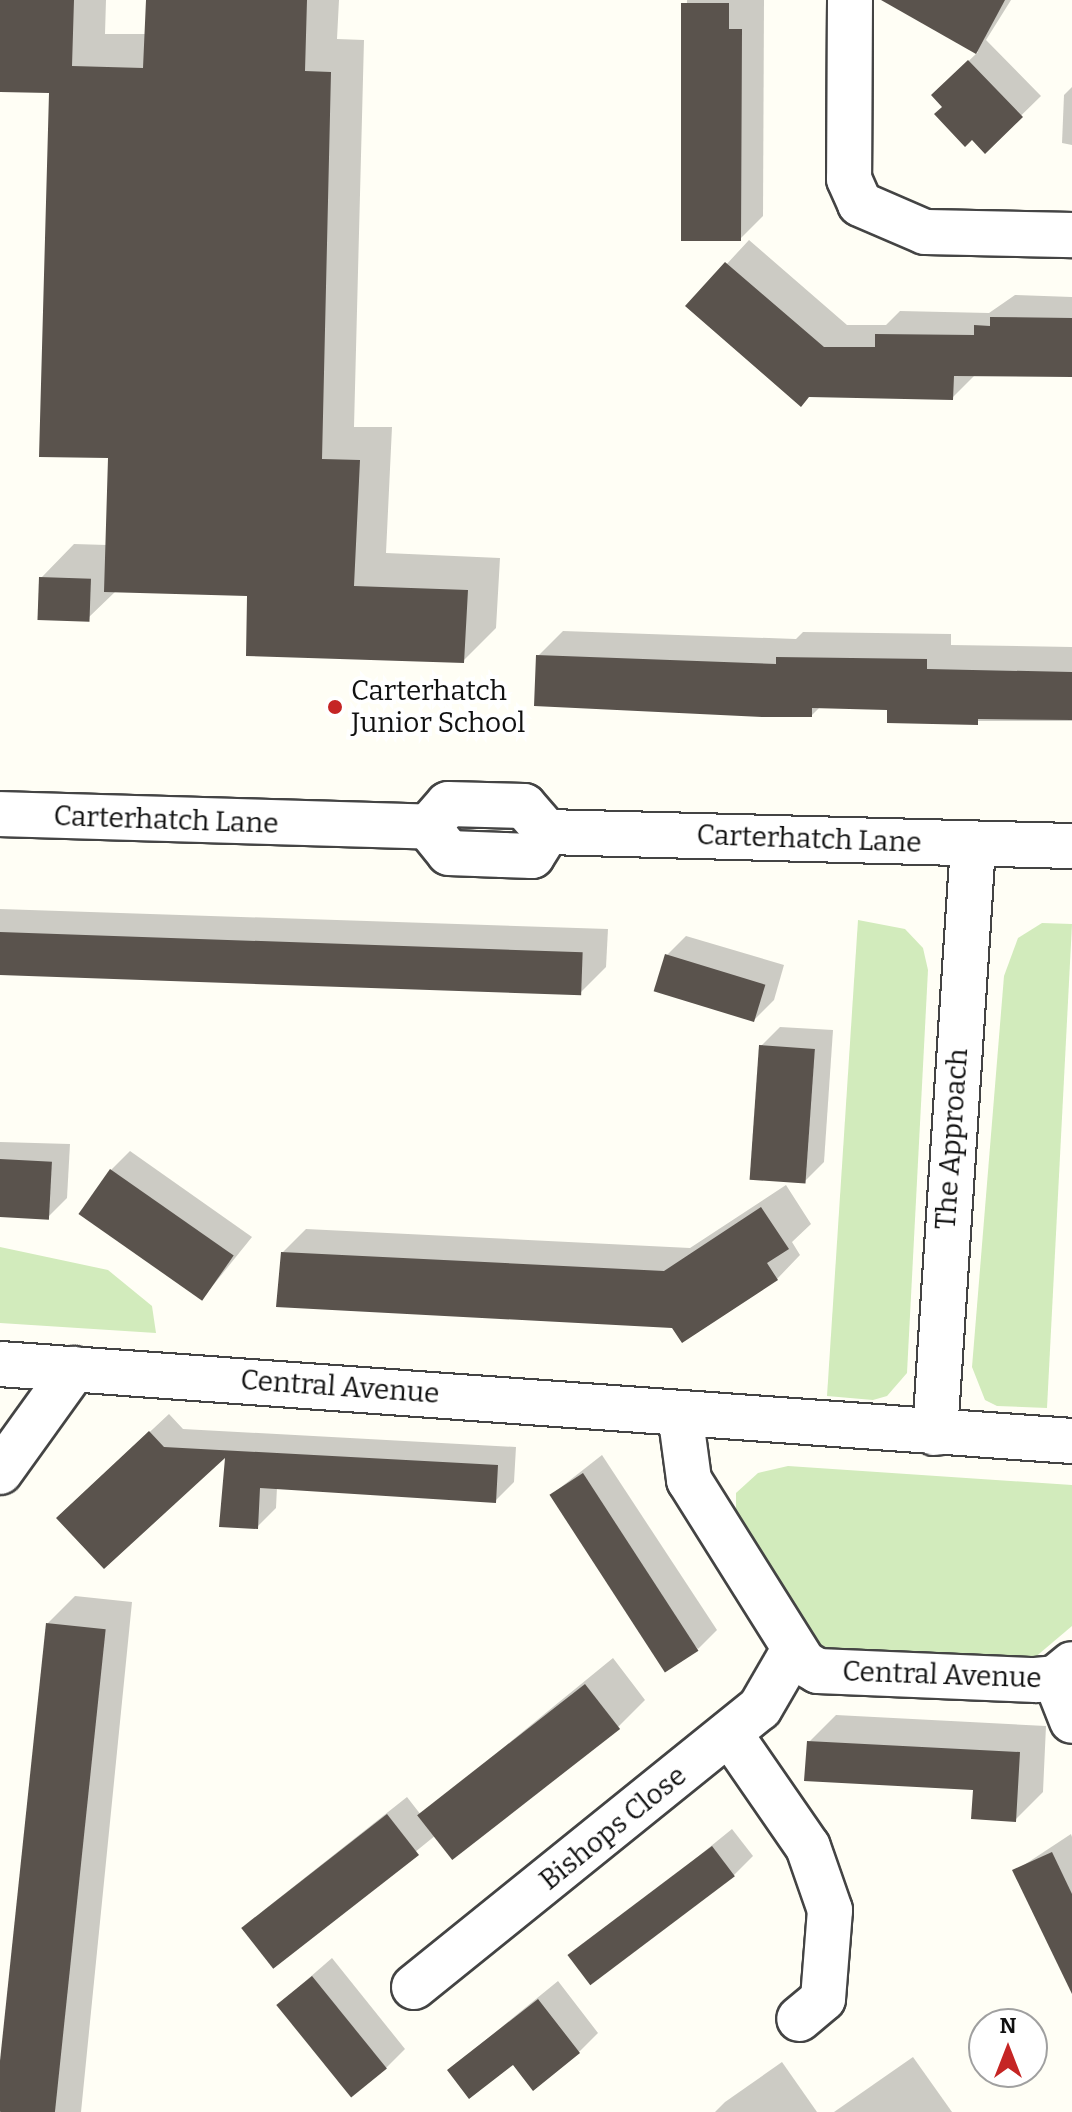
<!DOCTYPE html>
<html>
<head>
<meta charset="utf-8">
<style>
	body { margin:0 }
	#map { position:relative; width:1072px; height:2112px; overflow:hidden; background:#fffef5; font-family:Bitter,serif }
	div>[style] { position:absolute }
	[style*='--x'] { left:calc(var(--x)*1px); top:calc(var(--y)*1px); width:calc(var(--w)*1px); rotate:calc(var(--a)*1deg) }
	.green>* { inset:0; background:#d2ebbc }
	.shadow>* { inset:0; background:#0003 }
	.building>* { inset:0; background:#5a534d; transform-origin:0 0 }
	.roads { filter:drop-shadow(2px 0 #444) drop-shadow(-2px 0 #444) drop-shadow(0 2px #444) drop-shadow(0 -2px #444) }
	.minor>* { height:44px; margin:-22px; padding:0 22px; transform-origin:22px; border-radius:22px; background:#fff }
	.tertiary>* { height:44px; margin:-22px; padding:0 22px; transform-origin:22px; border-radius:22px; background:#fff }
	.dots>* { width:22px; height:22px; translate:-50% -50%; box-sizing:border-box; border:4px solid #fff; border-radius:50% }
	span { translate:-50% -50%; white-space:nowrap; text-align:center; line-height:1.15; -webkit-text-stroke:8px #fff; paint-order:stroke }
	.poi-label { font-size:28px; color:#111 }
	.left { translate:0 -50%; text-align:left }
	.street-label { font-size:28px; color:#111 }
	.north { position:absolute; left:968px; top:2008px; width:80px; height:80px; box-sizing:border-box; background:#fff; border:2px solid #a0a0a0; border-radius:50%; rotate:0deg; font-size:22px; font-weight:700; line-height:32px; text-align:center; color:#111 }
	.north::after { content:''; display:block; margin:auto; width:28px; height:36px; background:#c52524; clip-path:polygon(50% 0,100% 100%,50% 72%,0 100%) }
</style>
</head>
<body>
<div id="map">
	<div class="green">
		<i style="clip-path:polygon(858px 920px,905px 929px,923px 948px,928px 970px,907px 1373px,887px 1396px,873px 1400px,827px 1396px)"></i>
		<i style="clip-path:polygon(1042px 923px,1072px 924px,1047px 1408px,997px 1406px,985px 1400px,972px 1367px,1004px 976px,1018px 938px)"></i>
		<i style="clip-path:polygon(0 1247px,108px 1270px,152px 1306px,156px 1333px,0 1323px)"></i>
		<i style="clip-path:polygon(788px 1466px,1072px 1485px,1072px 1626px,1033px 1659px,819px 1649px,736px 1530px,736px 1493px,758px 1473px)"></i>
	</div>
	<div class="shadow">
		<i style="clip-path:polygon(0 0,106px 0,105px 34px,146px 34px,148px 0,339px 0,337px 39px,364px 40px,354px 427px,392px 427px,386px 553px,500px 558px,496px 628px,463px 661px,249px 594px,116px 591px,88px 618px,41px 578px,74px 544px,107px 545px,110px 456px,51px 91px,0 90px)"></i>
		<i style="clip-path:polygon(687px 0,764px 0,763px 216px,740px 239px,683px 239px)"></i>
		<i style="clip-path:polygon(932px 0,1011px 0,986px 40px,1041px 96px,985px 151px,945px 106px,953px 76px,978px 52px,921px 20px)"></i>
		<i style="clip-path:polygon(1072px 87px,1072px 145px,1062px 143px,1064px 95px)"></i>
		<i style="clip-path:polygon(749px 240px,847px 325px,886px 325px,900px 311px,989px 313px,1015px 295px,1072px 297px,1072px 375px,976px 374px,952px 398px,688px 306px)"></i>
		<i style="clip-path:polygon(563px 631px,796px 639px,803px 632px,951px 634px,951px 645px,1072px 647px,1072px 721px,889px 721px,889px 708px,821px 706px,812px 715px,538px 656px)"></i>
		<i style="clip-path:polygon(0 909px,608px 929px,606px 967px,581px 992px,0 973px)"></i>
		<i style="clip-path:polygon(686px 936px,784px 965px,774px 1000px,755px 1019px,667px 955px)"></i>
		<i style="clip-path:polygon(780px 1027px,833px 1030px,824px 1162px,805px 1181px,761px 1046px)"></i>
		<i style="clip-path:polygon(0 1142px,70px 1144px,67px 1198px,48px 1217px,0 1215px)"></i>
		<i style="clip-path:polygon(130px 1151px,252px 1237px,202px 1299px,111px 1170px)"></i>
		<i style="clip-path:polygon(786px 1185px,811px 1224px,792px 1242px,800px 1255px,777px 1279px,673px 1326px,282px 1253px,306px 1229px,690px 1248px)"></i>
		<i style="clip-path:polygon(169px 1414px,183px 1429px,516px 1447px,514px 1482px,495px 1501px,277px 1487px,276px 1508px,257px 1527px,227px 1454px,78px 1499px)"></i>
		<i style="clip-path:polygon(602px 1455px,717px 1630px,698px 1649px,551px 1495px)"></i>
		<i style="clip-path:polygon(75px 1596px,132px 1602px,81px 2112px,2px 2112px,48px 1623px)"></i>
		<i style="clip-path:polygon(613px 1658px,645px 1700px,618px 1727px,436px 1835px,275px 1966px,245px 1929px,264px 1910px,407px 1797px,421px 1815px)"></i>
		<i style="clip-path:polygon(836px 1715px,1046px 1726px,1043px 1792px,1015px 1820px,975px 1788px,809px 1742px)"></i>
		<i style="clip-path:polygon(732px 1829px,753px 1856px,734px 1875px,573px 1958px)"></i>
		<i style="clip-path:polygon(1071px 1834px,1072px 1837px,1072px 1989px,1015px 1871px)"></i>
		<i style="clip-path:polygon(332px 1958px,405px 2049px,386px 2068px,278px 2005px)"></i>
		<i style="clip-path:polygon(558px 1981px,598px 2033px,579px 2052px,533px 2088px,513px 2062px,449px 2070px)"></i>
		<i style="clip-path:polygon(913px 2057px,952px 2112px,834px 2112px)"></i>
		<i style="clip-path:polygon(782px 2062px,817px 2112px,715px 2112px,725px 2102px)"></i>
	</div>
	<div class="building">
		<i style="clip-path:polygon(0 0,74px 0,72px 66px,143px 68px,146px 0,307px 0,305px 71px,331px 72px,322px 459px,360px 460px,354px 586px,468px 590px,464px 663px,246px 656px,247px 596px,104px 592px,108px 458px,39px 457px,49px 93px,0 92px)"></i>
		<i style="clip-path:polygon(881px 0,1005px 0,976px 54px)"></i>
		<i style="clip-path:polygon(681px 3px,729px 3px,729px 29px,742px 29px,741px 241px,681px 241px)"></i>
		<i style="clip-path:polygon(968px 60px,1023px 117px,985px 154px,972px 140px,965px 147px,934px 114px,942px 107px,931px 95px)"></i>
		<i style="clip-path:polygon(725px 262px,824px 347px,875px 347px,875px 334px,974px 335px,974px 325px,990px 326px,990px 317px,1072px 318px,1072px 377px,954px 376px,953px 400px,809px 397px,801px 407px,685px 306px)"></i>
		<i style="left:39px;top:577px;width:52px;height:43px;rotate:2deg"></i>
		<i style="clip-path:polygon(536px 655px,776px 664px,776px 657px,927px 659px,927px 669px,1072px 672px,1072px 720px,978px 719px,978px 725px,887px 723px,887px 710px,812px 708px,812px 717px,762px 717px,534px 706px)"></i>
		<i style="left:0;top:932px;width:583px;height:43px;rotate:2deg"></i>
		<i style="left:665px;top:954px;width:105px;height:39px;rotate:17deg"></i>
		<i style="left:759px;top:1045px;width:56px;height:135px;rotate:4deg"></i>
		<i style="left:0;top:1159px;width:52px;height:58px;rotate:3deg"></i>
		<i style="left:110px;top:1169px;width:151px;height:55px;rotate:35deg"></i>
		<i style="clip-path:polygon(761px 1207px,789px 1249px,767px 1263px,778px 1280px,682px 1343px,672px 1328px,276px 1307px,281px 1252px,664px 1271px)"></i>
		<i style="clip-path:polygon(149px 1431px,164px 1447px,498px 1465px,496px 1503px,260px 1488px,258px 1529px,219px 1527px,225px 1458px,104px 1569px,56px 1518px)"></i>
		<i style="left:583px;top:1473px;width:212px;height:40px;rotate:57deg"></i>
		<i style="left:46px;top:1623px;width:60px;height:491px;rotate:6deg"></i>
		<i style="left:585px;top:1684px;width:57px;height:213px;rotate:52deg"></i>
		<i style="clip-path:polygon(807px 1741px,1020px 1752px,1016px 1822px,971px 1819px,973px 1790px,804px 1781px)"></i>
		<i style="left:387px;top:1814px;width:52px;height:185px;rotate:52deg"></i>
		<i style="left:712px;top:1846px;width:38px;height:181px;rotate:53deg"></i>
		<i style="clip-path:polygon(1052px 1852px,1072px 1894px,1072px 1994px,1012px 1870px)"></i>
		<i style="left:312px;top:1976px;width:119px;height:46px;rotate:51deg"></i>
		<i style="clip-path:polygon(538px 1999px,580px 2053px,533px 2091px,513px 2065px,469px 2099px,447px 2070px)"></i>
	</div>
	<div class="roads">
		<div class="minor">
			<i style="--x:850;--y:0;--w:179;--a:90.3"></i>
			<i style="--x:849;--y:179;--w:27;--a:66"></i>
			<i style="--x:860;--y:204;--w:71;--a:23.3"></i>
			<i style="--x:925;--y:232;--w:147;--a:1.2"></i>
			<i style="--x:0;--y:1364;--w:1075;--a:4.11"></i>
			<i style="--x:680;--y:1413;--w:68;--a:82.3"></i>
			<i style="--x:689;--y:1480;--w:216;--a:57.9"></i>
			<i style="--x:804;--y:1663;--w:16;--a:30"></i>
			<i style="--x:818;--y:1671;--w:218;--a:2.4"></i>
			<i style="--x:1036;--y:1680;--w:19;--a:-6"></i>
			<i style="--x:1055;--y:1678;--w:22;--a:-39"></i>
			<i style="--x:935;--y:1433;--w:589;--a:-86.3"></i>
			<i style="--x:0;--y:1472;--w:127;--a:-54.3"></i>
			<i style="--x:1055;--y:1678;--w:46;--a:68.4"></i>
			<i style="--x:730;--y:1734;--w:137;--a:55.4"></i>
			<i style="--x:808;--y:1847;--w:67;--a:70.8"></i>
			<i style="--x:830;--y:1910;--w:89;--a:94.5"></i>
			<i style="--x:823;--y:1999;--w:31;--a:140"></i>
			<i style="--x:414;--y:1987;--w:444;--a:-38.9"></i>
			<i style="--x:760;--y:1708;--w:66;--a:-59.9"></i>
		</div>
		<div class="tertiary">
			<i style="--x:0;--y:814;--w:428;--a:1.7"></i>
			<i style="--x:428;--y:827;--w:33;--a:51"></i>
			<i style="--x:449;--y:853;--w:54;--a:2.1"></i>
			<i style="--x:503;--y:855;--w:29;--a:2"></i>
			<i style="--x:532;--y:856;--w:28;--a:-58"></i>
			<i style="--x:428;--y:827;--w:30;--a:-49"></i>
			<i style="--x:448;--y:804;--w:76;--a:1.5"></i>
			<i style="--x:524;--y:806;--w:35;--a:49"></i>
			<i style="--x:547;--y:832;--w:525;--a:1.53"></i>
		</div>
	</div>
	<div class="dots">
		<i style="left:335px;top:707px;background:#c52524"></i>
	</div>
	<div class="poi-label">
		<span class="left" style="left:351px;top:707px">Carterhatch<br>Junior School</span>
	</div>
	<div class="street-label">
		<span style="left:166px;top:820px;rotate:2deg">Carterhatch Lane</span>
		<span style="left:809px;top:839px;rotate:2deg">Carterhatch Lane</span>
		<span style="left:952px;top:1139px;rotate:-86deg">The Approach</span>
		<span style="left:340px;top:1387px;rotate:4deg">Central Avenue</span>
		<span style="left:942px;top:1675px;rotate:2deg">Central Avenue</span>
		<span style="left:613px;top:1828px;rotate:-39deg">Bishops Close</span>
	</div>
	<div class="north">N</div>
</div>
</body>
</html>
